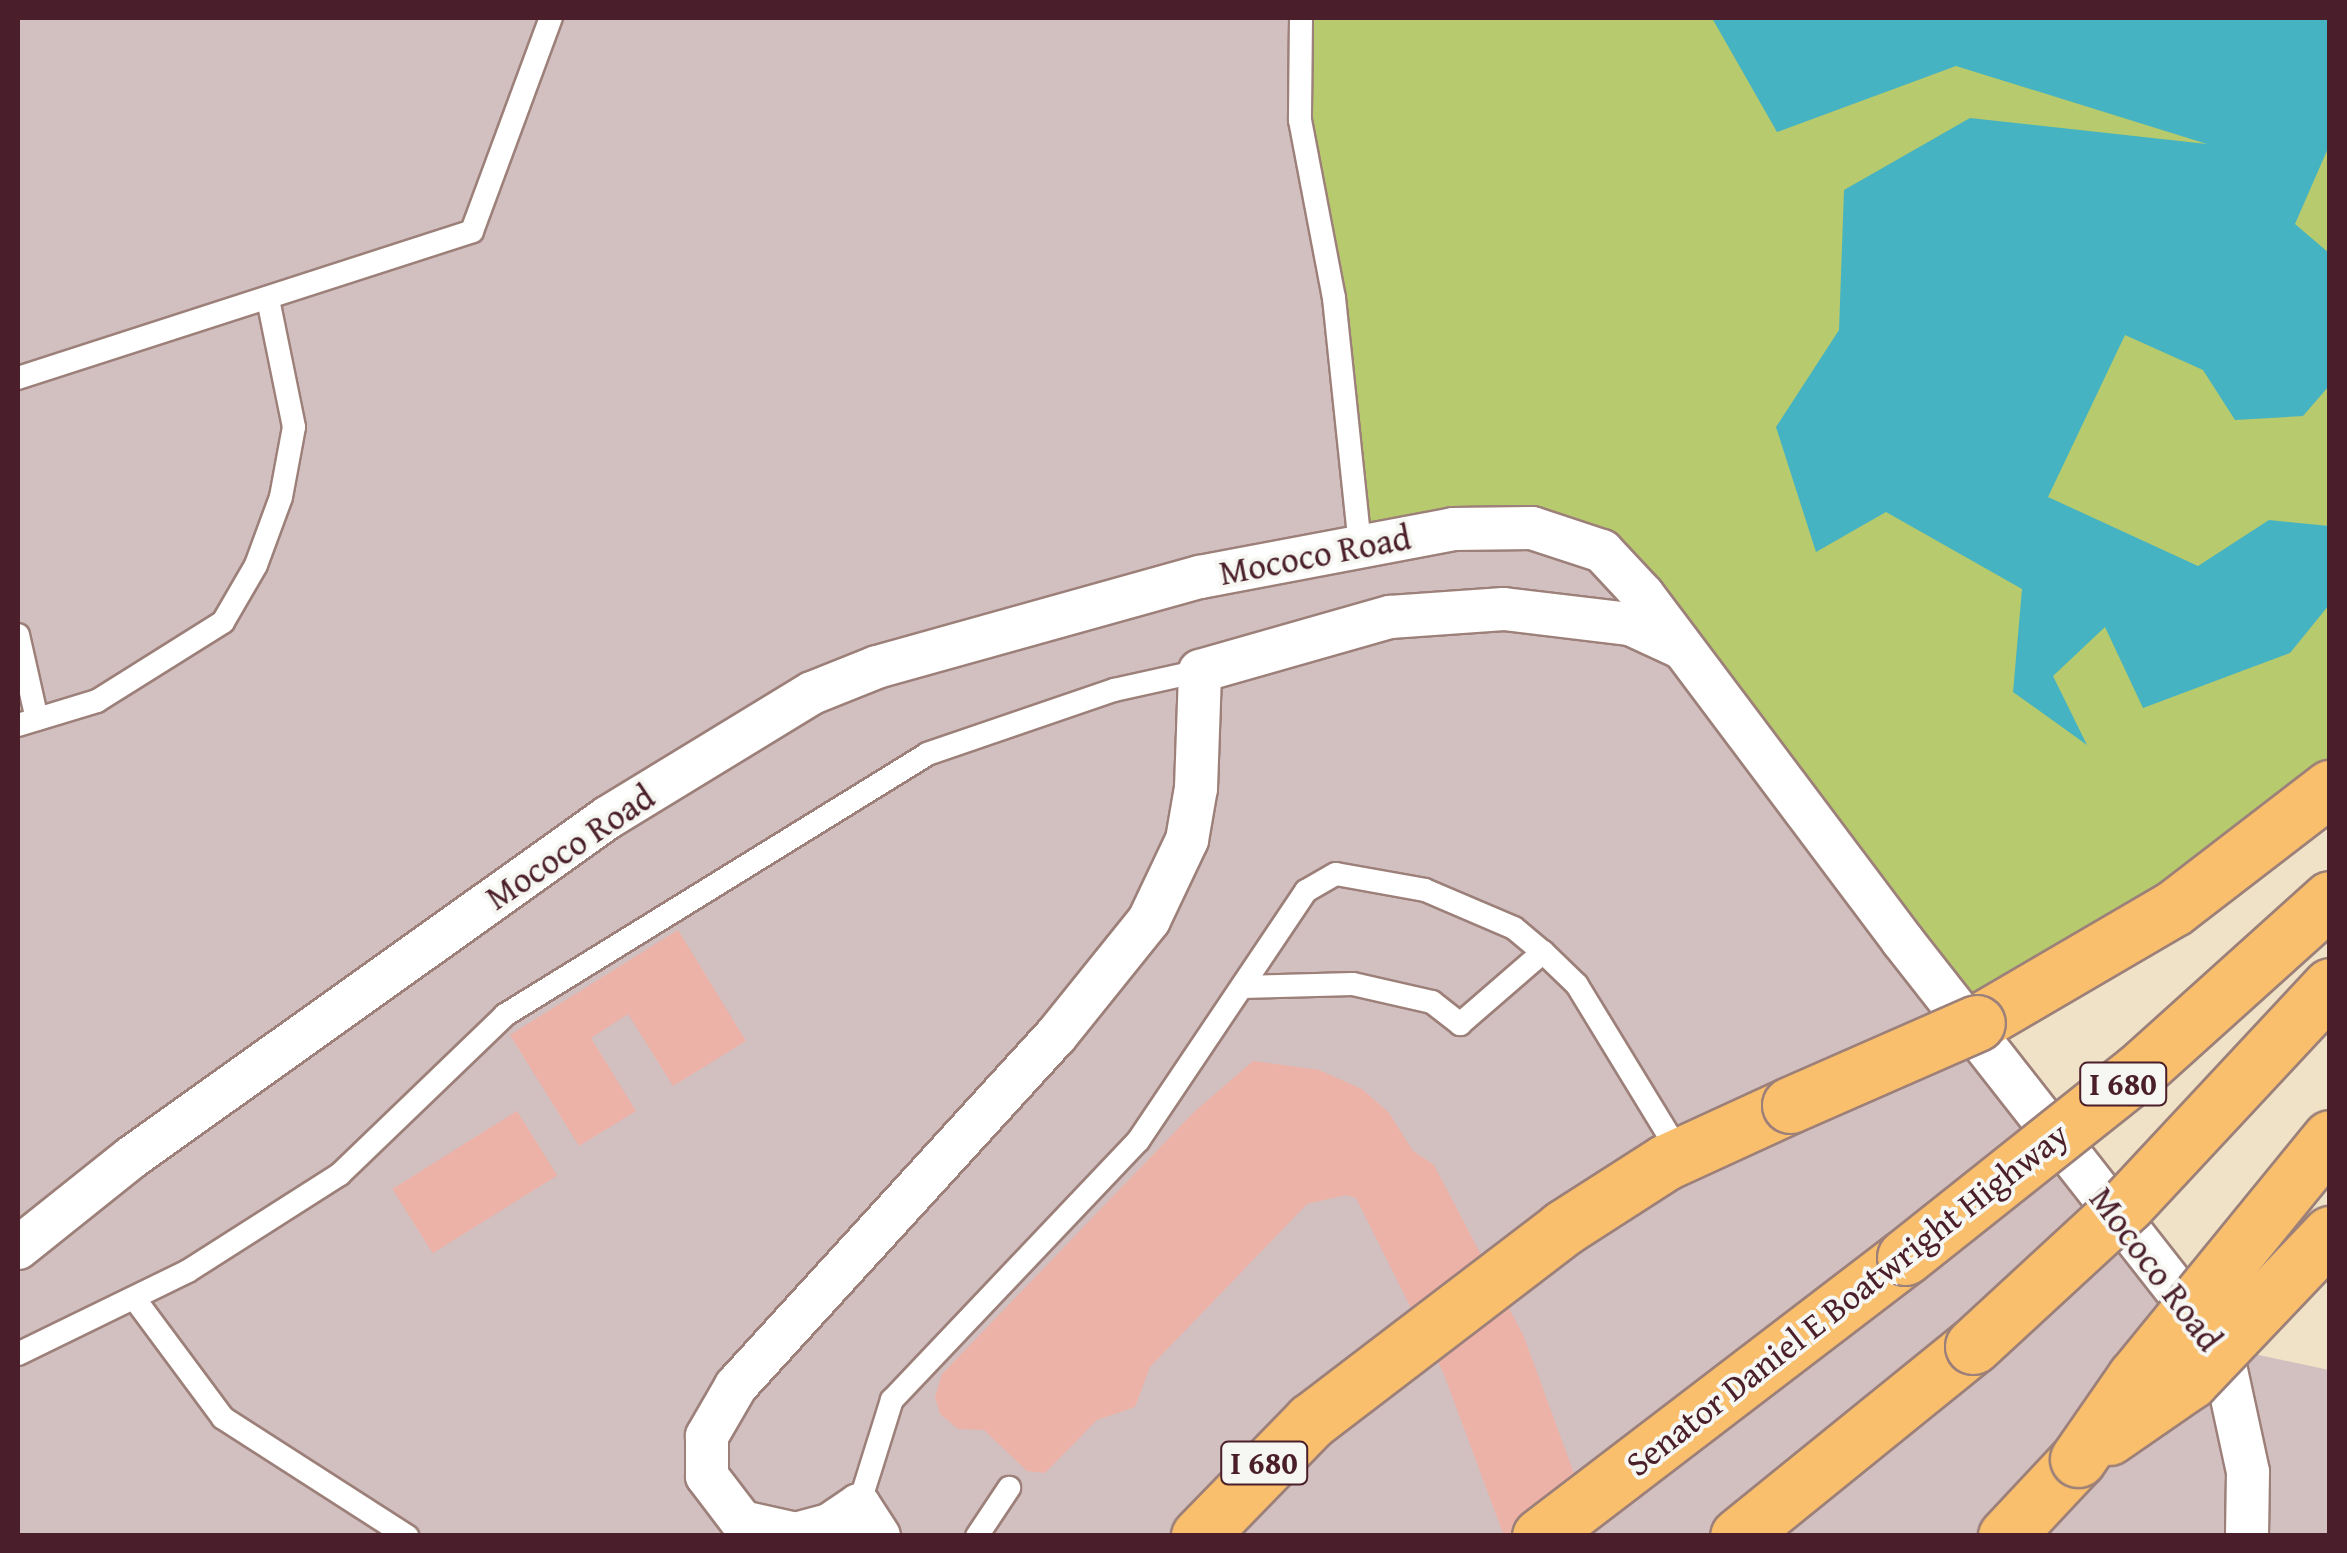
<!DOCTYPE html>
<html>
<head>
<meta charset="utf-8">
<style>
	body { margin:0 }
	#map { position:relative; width:2347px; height:1553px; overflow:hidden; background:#efe2c7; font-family:"Gentium Book Plus",serif }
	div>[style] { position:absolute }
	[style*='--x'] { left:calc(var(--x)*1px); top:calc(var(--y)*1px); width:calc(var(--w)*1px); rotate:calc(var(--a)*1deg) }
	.industrial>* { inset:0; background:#d2bfc0 }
	.green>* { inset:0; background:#b7ca6d }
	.water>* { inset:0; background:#46b3c2 }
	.building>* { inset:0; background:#edb2a7; transform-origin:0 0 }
	.roads { filter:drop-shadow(2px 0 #9c8079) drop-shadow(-2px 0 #9c8079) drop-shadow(0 2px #9c8079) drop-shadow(0 -2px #9c8079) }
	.lane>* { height:22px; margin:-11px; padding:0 11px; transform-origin:11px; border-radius:11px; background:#fff }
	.street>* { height:42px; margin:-21px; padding:0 21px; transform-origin:21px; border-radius:21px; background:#fff }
	.highway>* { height:55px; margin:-27.5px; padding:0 27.5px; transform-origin:27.5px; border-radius:27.5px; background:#f9bf6d }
	.bridges { filter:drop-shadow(2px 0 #9c8079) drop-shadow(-2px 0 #9c8079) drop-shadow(0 2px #9c8079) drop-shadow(0 -2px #9c8079) }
	.highway-bridge>* { height:55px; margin:-27.5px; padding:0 27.5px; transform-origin:27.5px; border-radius:27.5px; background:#f9bf6d }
	span { translate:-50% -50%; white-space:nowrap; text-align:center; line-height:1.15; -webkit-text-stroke:8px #f6f6f2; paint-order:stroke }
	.shield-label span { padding:2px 8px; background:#f6f6f2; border:2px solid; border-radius:8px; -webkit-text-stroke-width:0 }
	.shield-label { font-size:32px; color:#4a1f2b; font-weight:700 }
	.street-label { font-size:35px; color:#4a1f2b }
	.frame { position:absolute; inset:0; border:20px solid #4a1f2b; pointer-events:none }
</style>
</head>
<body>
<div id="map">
	<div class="industrial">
		<i style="clip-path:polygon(18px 18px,1301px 18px,1453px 529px,1602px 551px,2221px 1347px,2329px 1370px,2329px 1535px,18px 1535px)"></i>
	</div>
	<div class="green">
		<i style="clip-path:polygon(1301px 18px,2329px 18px,2329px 788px,1977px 1023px,1643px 595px,1532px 528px,1360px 546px,1300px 120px)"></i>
	</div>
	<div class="water">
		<i style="clip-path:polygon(1712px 18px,2329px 18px,2329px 146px,2295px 224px,2329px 253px,2329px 386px,2303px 416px,2235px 420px,2203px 370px,2125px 335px,2048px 497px,2198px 566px,2269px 520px,2329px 526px,2329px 605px,2290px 653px,2143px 708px,2105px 627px,2053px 676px,2087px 745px,2013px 692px,2022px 589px,1886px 512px,1816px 552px,1776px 427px,1839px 330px,1844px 190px,1970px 118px,2207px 144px,1956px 66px,1777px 132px)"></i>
	</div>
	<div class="building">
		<i style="clip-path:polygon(678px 930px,746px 1041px,673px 1086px,628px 1014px,591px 1038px,636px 1111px,579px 1146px,510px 1035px)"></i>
		<i style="clip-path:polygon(1253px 1061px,1319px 1070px,1362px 1089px,1389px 1113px,1413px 1151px,1434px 1165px,1524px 1337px,1597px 1536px,1504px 1536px,1443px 1372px,1356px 1198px,1346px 1195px,1307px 1204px,1150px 1367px,1135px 1407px,1097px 1420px,1045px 1473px,1027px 1471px,984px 1430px,958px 1429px,940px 1414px,935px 1397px,942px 1374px,1195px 1111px)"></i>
		<i style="left:517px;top:1111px;width:76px;height:147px;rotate:58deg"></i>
	</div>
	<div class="roads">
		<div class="lane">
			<i style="--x:1301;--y:18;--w:102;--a:90.6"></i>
			<i style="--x:1300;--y:120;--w:181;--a:79.2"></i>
			<i style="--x:1334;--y:298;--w:249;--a:84"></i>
			<i style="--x:18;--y:378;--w:477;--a:-17.9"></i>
			<i style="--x:472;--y:231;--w:227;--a:-69.7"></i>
			<i style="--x:18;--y:635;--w:86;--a:77.3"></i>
			<i style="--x:18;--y:725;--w:83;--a:-16.9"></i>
			<i style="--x:97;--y:701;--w:149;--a:-32.1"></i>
			<i style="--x:223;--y:622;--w:66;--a:-59.9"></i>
			<i style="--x:256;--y:565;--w:72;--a:-69.8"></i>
			<i style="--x:281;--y:497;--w:71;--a:-79.5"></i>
			<i style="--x:294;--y:427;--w:131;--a:-101.5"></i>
			<i style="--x:1242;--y:987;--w:111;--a:-1.5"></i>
			<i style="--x:1353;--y:984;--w:81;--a:12.8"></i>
			<i style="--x:1432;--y:1002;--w:36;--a:38"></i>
			<i style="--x:1460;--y:1024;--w:110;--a:-40.9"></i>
			<i style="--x:134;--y:1298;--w:149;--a:53.4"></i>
			<i style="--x:223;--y:1418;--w:219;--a:32.7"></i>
			<i style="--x:18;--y:1354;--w:189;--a:-26"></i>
			<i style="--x:188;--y:1271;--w:180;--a:-32.5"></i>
			<i style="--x:340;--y:1174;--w:229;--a:-43.9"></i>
			<i style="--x:505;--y:1015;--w:496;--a:-31.7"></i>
			<i style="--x:927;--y:754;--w:198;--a:-18.9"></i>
			<i style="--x:1114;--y:690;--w:88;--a:-12.5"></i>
			<i style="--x:859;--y:1505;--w:110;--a:-72.6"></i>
			<i style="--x:892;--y:1400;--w:357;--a:-46.5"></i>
			<i style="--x:1138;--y:1141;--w:301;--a:-56.1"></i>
			<i style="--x:1306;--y:891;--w:34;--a:-30"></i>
			<i style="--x:1336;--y:874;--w:90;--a:10.2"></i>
			<i style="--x:1425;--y:890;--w:97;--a:23.1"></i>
			<i style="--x:1514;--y:928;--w:38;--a:40"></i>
			<i style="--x:1543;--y:952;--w:47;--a:44.1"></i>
			<i style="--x:1577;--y:985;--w:198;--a:58.6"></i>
			<i style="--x:977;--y:1536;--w:58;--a:-56.3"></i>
		</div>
		<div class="street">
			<i style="--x:18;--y:1248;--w:146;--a:-38.6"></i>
			<i style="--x:132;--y:1157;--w:584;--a:-35.51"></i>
			<i style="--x:607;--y:818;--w:240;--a:-31.4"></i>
			<i style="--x:812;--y:693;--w:70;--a:-21.8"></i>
			<i style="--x:877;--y:667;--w:335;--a:-15.6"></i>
			<i style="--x:1200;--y:577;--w:258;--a:-10.7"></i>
			<i style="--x:1453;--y:529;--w:79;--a:-0.7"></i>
			<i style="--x:1532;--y:528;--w:74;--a:18.2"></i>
			<i style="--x:1602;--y:551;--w:60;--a:47"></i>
			<i style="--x:1643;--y:595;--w:431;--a:53.1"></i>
			<i style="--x:1902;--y:940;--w:517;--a:51.91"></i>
			<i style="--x:2221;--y:1347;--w:128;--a:77.8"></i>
			<i style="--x:2248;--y:1472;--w:64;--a:90.9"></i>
			<i style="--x:879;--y:1536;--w:37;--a:-123"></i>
			<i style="--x:859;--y:1505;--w:36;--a:146"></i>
			<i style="--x:829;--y:1525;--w:34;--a:165"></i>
			<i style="--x:796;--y:1534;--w:55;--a:-167.5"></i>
			<i style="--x:742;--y:1522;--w:58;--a:-127.3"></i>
			<i style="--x:707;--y:1476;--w:40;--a:-90"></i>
			<i style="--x:707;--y:1436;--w:58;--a:-59.9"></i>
			<i style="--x:736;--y:1386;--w:473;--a:-47.6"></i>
			<i style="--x:1055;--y:1037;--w:150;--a:-51.2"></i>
			<i style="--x:1149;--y:920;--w:89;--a:-64.6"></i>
			<i style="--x:1187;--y:840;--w:53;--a:-80.2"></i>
			<i style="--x:1196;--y:788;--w:117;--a:-88"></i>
			<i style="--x:1200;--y:671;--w:198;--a:-15.9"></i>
			<i style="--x:1390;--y:617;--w:114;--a:-4"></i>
			<i style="--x:1504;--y:609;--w:127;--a:6.8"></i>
			<i style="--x:1630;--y:624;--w:53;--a:24.6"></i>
		</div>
		<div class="highway">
			<i style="--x:1977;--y:1023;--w:228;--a:-30.3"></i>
			<i style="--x:2174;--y:908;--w:197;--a:-37.6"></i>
			<i style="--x:1199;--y:1536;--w:161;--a:-45.8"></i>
			<i style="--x:1311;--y:1421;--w:317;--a:-37.4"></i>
			<i style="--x:1563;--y:1228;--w:122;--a:-32.7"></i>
			<i style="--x:1666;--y:1162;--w:136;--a:-24.7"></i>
			<i style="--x:1540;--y:1536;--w:459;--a:-37.4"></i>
			<i style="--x:1738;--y:1536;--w:302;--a:-39"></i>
			<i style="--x:2006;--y:1536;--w:105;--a:-46.9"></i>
		</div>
	</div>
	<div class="bridges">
		<div class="highway-bridge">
			<i style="--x:1790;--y:1105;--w:204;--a:-23.7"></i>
			<i style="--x:1905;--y:1257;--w:299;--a:-38.5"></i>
			<i style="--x:2139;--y:1071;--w:257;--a:-42"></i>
			<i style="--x:1973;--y:1346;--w:209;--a:-42.7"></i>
			<i style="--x:2127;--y:1204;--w:298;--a:-47"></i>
			<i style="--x:2109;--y:1437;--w:98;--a:-34.7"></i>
			<i style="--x:2190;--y:1381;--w:203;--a:-46.4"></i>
			<i style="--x:2078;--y:1459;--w:100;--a:-55.2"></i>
			<i style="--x:2135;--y:1377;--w:308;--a:-50.8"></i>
		</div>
	</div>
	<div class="shield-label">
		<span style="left:2123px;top:1084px">I 680</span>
		<span style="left:1264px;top:1463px">I 680</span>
	</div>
	<div class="street-label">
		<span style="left:1315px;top:555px;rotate:-11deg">Mococo Road</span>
		<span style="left:570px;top:847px;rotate:-34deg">Mococo Road</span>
		<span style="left:2156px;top:1269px;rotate:53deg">Mococo Road</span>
		<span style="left:1847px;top:1299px;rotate:-38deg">Senator Daniel E Boatwright Highway</span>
	</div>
	<div class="frame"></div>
</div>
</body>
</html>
